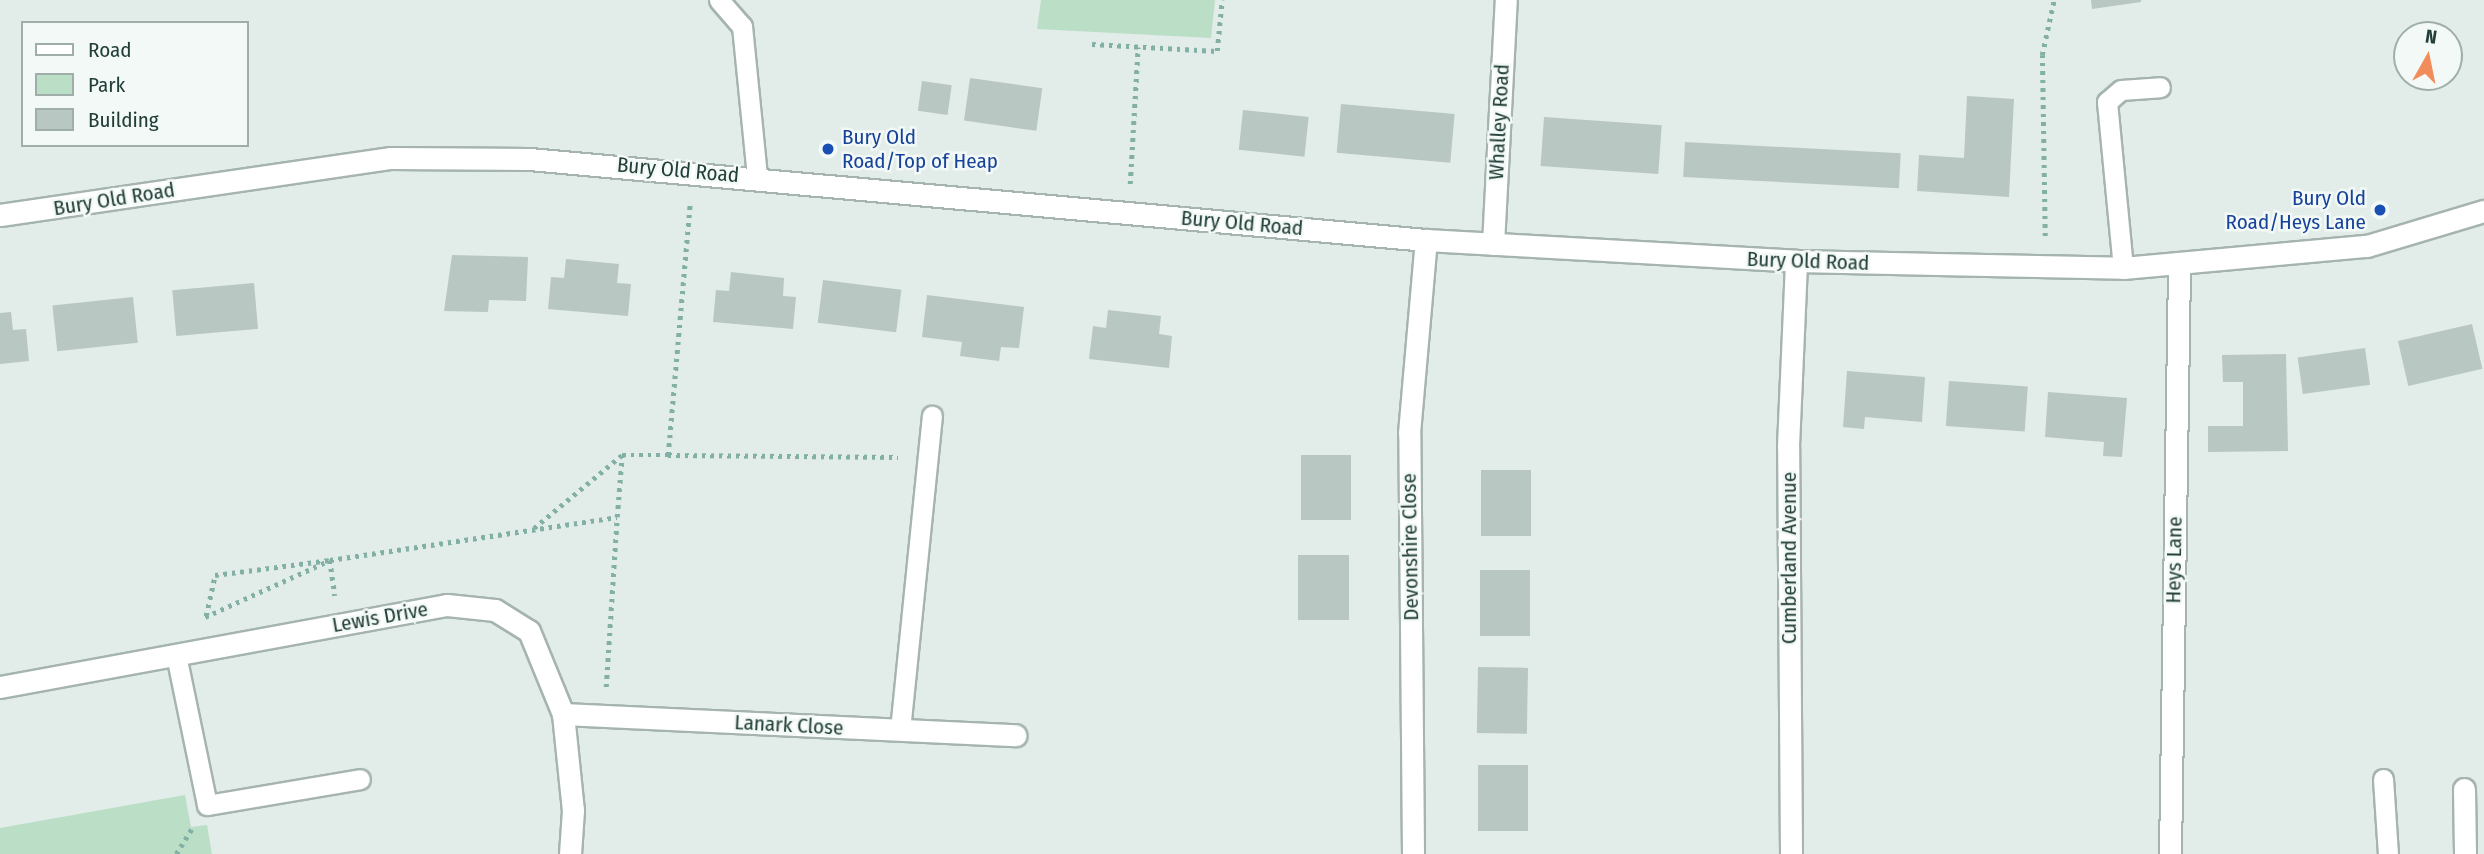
<!DOCTYPE html>
<html>
<head>
<meta charset="utf-8">
<style>
	body { margin:0 }
	#map { position:relative; width:2484px; height:854px; overflow:hidden; background:#e2ece9; font-family:"Fira Sans Condensed",sans-serif }
	div>[style] { position:absolute }
	[style*='--x'] { left:calc(var(--x)*1px); top:calc(var(--y)*1px); width:calc(var(--w)*1px); rotate:calc(var(--a)*1deg) }
	.green>* { inset:0; background:#bbdec7 }
	.building>* { inset:0; background:#b8c7c2; transform-origin:0 0 }
	.path>* { height:4.5px; margin-top:-2.25px; transform-origin:0; background:repeating-linear-gradient(90deg,#83b0a5 0 3.5px,transparent 0 8.5px) }
	.roads { filter:drop-shadow(2px 0 #a5b4b0) drop-shadow(-2px 0 #a5b4b0) drop-shadow(0 2px #a5b4b0) drop-shadow(0 -2px #a5b4b0) }
	.service>* { height:19px; margin:-9.5px; padding:0 9.5px; transform-origin:9.5px; border-radius:9.5px; background:#fff }
	.minor>* { height:21px; margin:-10.5px; padding:0 10.5px; transform-origin:10.5px; border-radius:10.5px; background:#fff }
	.dots>* { width:19px; height:19px; translate:-50% -50%; box-sizing:border-box; border:4px solid #f3f9f6; border-radius:50% }
	span { translate:-50% -50%; white-space:nowrap; text-align:center; line-height:1.15; -webkit-text-stroke:5px #f3f9f6; paint-order:stroke }
	.street-label { font-size:21px; color:#223e38 }
	.transit-label { font-size:21px; color:#164399 }
	.left { translate:0 -50%; text-align:left }
	.right { translate:-100% -50%; text-align:right }
	.legend { position:absolute; left:21px; top:21px; width:228px; height:126px; box-sizing:border-box; background:#f3f9f6; border:2px solid #9faeaa; margin:0; padding:9px 12px; list-style:none; font-size:21px; color:#223e38 }
	.legend li { display:flex; align-items:center; gap:14px; height:35px }
	.legend b { width:35px; border:2px solid #9faeaa }
	.north { position:absolute; left:2393px; top:21px; width:70px; height:70px; box-sizing:border-box; background:#f3f9f6; border:2px solid #9faeaa; border-radius:50%; rotate:9deg; font-size:19px; font-weight:700; line-height:28px; text-align:center; color:#223e38 }
	.north::after { content:''; display:block; margin:auto; width:24px; height:32px; background:#f28c5b; clip-path:polygon(50% 0,100% 100%,50% 72%,0 100%) }
</style>
</head>
<body>
<div id="map">
	<div class="green">
		<i style="clip-path:polygon(1041px 0,1215px 0,1211px 38px,1037px 29px)"></i>
		<i style="clip-path:polygon(185px 795px,191px 827px,207px 825px,212px 854px,0 854px,0 828px)"></i>
	</div>
	<div class="building">
		<i style="clip-path:polygon(2091px 0,2141px 0,2141px 2px,2092px 9px)"></i>
		<i style="left:970px;top:78px;width:73px;height:43px;rotate:8deg"></i>
		<i style="left:922px;top:81px;width:30px;height:30px;rotate:8deg"></i>
		<i style="clip-path:polygon(1967px 96px,2014px 99px,2009px 197px,1917px 191px,1919px 155px,1964px 158px)"></i>
		<i style="left:1341px;top:104px;width:114px;height:49px;rotate:5deg"></i>
		<i style="left:1243px;top:110px;width:66px;height:40px;rotate:6deg"></i>
		<i style="left:1544px;top:117px;width:118px;height:49px;rotate:4deg"></i>
		<i style="left:1685px;top:142px;width:216px;height:35px;rotate:3deg"></i>
		<i style="clip-path:polygon(452px 255px,528px 257px,526px 301px,489px 300px,488px 312px,444px 311px)"></i>
		<i style="clip-path:polygon(566px 259px,619px 264px,617px 283px,631px 284px,628px 316px,548px 309px,551px 277px,564px 278px)"></i>
		<i style="clip-path:polygon(731px 272px,784px 278px,783px 296px,796px 297px,793px 329px,713px 322px,716px 290px,729px 291px)"></i>
		<i style="left:823px;top:280px;width:79px;height:43px;rotate:7deg"></i>
		<i style="left:254px;top:283px;width:46px;height:82px;rotate:85deg"></i>
		<i style="clip-path:polygon(927px 295px,1024px 307px,1019px 348px,1001px 347px,999px 361px,960px 356px,962px 342px,922px 337px)"></i>
		<i style="left:133px;top:297px;width:46px;height:81px;rotate:84deg"></i>
		<i style="clip-path:polygon(1108px 310px,1161px 316px,1159px 334px,1172px 336px,1169px 368px,1089px 359px,1093px 326px,1106px 328px)"></i>
		<i style="clip-path:polygon(11px 312px,13px 330px,26px 329px,29px 361px,0 364px,0 313px)"></i>
		<i style="left:2472px;top:324px;width:46px;height:76px;rotate:77deg"></i>
		<i style="left:2365px;top:348px;width:37px;height:68px;rotate:82deg"></i>
		<i style="clip-path:polygon(2286px 354px,2288px 451px,2208px 452px,2208px 426px,2243px 426px,2243px 382px,2223px 382px,2222px 355px)"></i>
		<i style="clip-path:polygon(1847px 371px,1925px 377px,1922px 422px,1865px 417px,1864px 429px,1843px 427px)"></i>
		<i style="left:1949px;top:381px;width:79px;height:45px;rotate:4deg"></i>
		<i style="clip-path:polygon(2048px 392px,2127px 398px,2122px 457px,2103px 456px,2104px 442px,2045px 437px)"></i>
		<i style="left:1301px;top:455px;width:50px;height:65px"></i>
		<i style="left:1481px;top:470px;width:50px;height:66px"></i>
		<i style="left:1298px;top:555px;width:51px;height:65px"></i>
		<i style="left:1480px;top:570px;width:50px;height:66px"></i>
		<i style="left:1478px;top:667px;width:50px;height:66px;rotate:1deg"></i>
		<i style="left:1478px;top:765px;width:50px;height:66px"></i>
	</div>
	<div class="path">
		<i style="--x:1092;--y:44;--w:125;--a:3.2"></i>
		<i style="--x:1217;--y:51;--w:51;--a:-84.4"></i>
		<i style="--x:1130;--y:184;--w:137;--a:-86.7"></i>
		<i style="--x:2045;--y:236;--w:181;--a:-90.9"></i>
		<i style="--x:2042;--y:55;--w:56;--a:-77.7"></i>
		<i style="--x:668;--y:455;--w:230;--a:0.5"></i>
		<i style="--x:534;--y:528;--w:114;--a:-39.7"></i>
		<i style="--x:206;--y:616;--w:42;--a:-77.6"></i>
		<i style="--x:215;--y:575;--w:116;--a:-7.4"></i>
		<i style="--x:330;--y:560;--w:36;--a:82"></i>
		<i style="--x:205;--y:617;--w:137;--a:-24.5"></i>
		<i style="--x:330;--y:560;--w:290;--a:-8.5"></i>
		<i style="--x:617;--y:517;--w:62;--a:-85.4"></i>
		<i style="--x:622;--y:455;--w:46;--a:0"></i>
		<i style="--x:668;--y:455;--w:252;--a:-85"></i>
		<i style="--x:606;--y:687;--w:170;--a:-86.3"></i>
		<i style="--x:176;--y:854;--w:31;--a:-58"></i>
	</div>
	<div class="roads">
		<div class="service">
			<i style="--x:719;--y:0;--w:35;--a:49"></i>
			<i style="--x:742;--y:26;--w:152;--a:84.3"></i>
			<i style="--x:2123;--y:268;--w:167;--a:-95.5"></i>
			<i style="--x:2107;--y:102;--w:18;--a:-41"></i>
			<i style="--x:2121;--y:90;--w:39;--a:-4"></i>
			<i style="--x:176;--y:655;--w:153;--a:78.3"></i>
			<i style="--x:207;--y:805;--w:155;--a:-9.6"></i>
			<i style="--x:900;--y:730;--w:316;--a:-84.2"></i>
			<i style="--x:2383;--y:779;--w:75;--a:86.2"></i>
		</div>
		<div class="minor">
			<i style="--x:0;--y:215;--w:395;--a:-8.3"></i>
			<i style="--x:391;--y:158;--w:138;--a:0.4"></i>
			<i style="--x:529;--y:159;--w:901;--a:5.16"></i>
			<i style="--x:1426;--y:240;--w:371;--a:3.2"></i>
			<i style="--x:1796;--y:261;--w:327;--a:1.2"></i>
			<i style="--x:2123;--y:268;--w:245;--a:-5.2"></i>
			<i style="--x:2367;--y:246;--w:122;--a:-16.7"></i>
			<i style="--x:1493;--y:244;--w:244;--a:-87"></i>
			<i style="--x:0;--y:687;--w:454;--a:-10.4"></i>
			<i style="--x:447;--y:605;--w:48;--a:5.9"></i>
			<i style="--x:495;--y:610;--w:40;--a:32"></i>
			<i style="--x:529;--y:631;--w:90;--a:67.7"></i>
			<i style="--x:563;--y:714;--w:97;--a:84.1"></i>
			<i style="--x:573;--y:810;--w:44;--a:93.9"></i>
			<i style="--x:563;--y:714;--w:453;--a:2.7"></i>
			<i style="--x:2464;--y:789;--w:65;--a:89.1"></i>
			<i style="--x:1413;--y:854;--w:421;--a:-90.5"></i>
			<i style="--x:1409;--y:433;--w:194;--a:-85"></i>
			<i style="--x:1791;--y:854;--w:408;--a:-90.4"></i>
			<i style="--x:1788;--y:446;--w:185;--a:-87.5"></i>
			<i style="--x:2170;--y:854;--w:588;--a:-89.12"></i>
		</div>
	</div>
	<div class="dots">
		<i style="left:828px;top:149px;background:#1a4fb4"></i>
		<i style="left:2380px;top:210px;background:#1a4fb4"></i>
	</div>
	<div class="street-label">
		<span style="left:1499px;top:122px;rotate:-87deg">Whalley Road</span>
		<span style="left:678px;top:170px;rotate:5deg">Bury Old Road</span>
		<span style="left:114px;top:199px;rotate:-9deg">Bury Old Road</span>
		<span style="left:1242px;top:223px;rotate:5deg">Bury Old Road</span>
		<span style="left:1808px;top:261px;rotate:2deg">Bury Old Road</span>
		<span style="left:1410px;top:547px;rotate:-91deg">Devonshire Close</span>
		<span style="left:1789px;top:558px;rotate:-90deg">Cumberland Avenue</span>
		<span style="left:2174px;top:560px;rotate:-89deg">Heys Lane</span>
		<span style="left:380px;top:617px;rotate:-10deg">Lewis Drive</span>
		<span style="left:789px;top:725px;rotate:3deg">Lanark Close</span>
	</div>
	<div class="transit-label">
		<span class="left" style="left:842px;top:149px">Bury Old<br>Road/Top of Heap</span>
		<span class="right" style="left:2366px;top:210px">Bury Old<br>Road/Heys Lane</span>
	</div>
	<ul class="legend">
	<li><b style="height:9px;background:#fff"></b>Road</li>
	<li><b style="height:19px;background:#bbdec7"></b>Park</li>
	<li><b style="height:19px;background:#b8c7c2"></b>Building</li>
	</ul>
	<div class="north">N</div>
</div>
</body>
</html>
